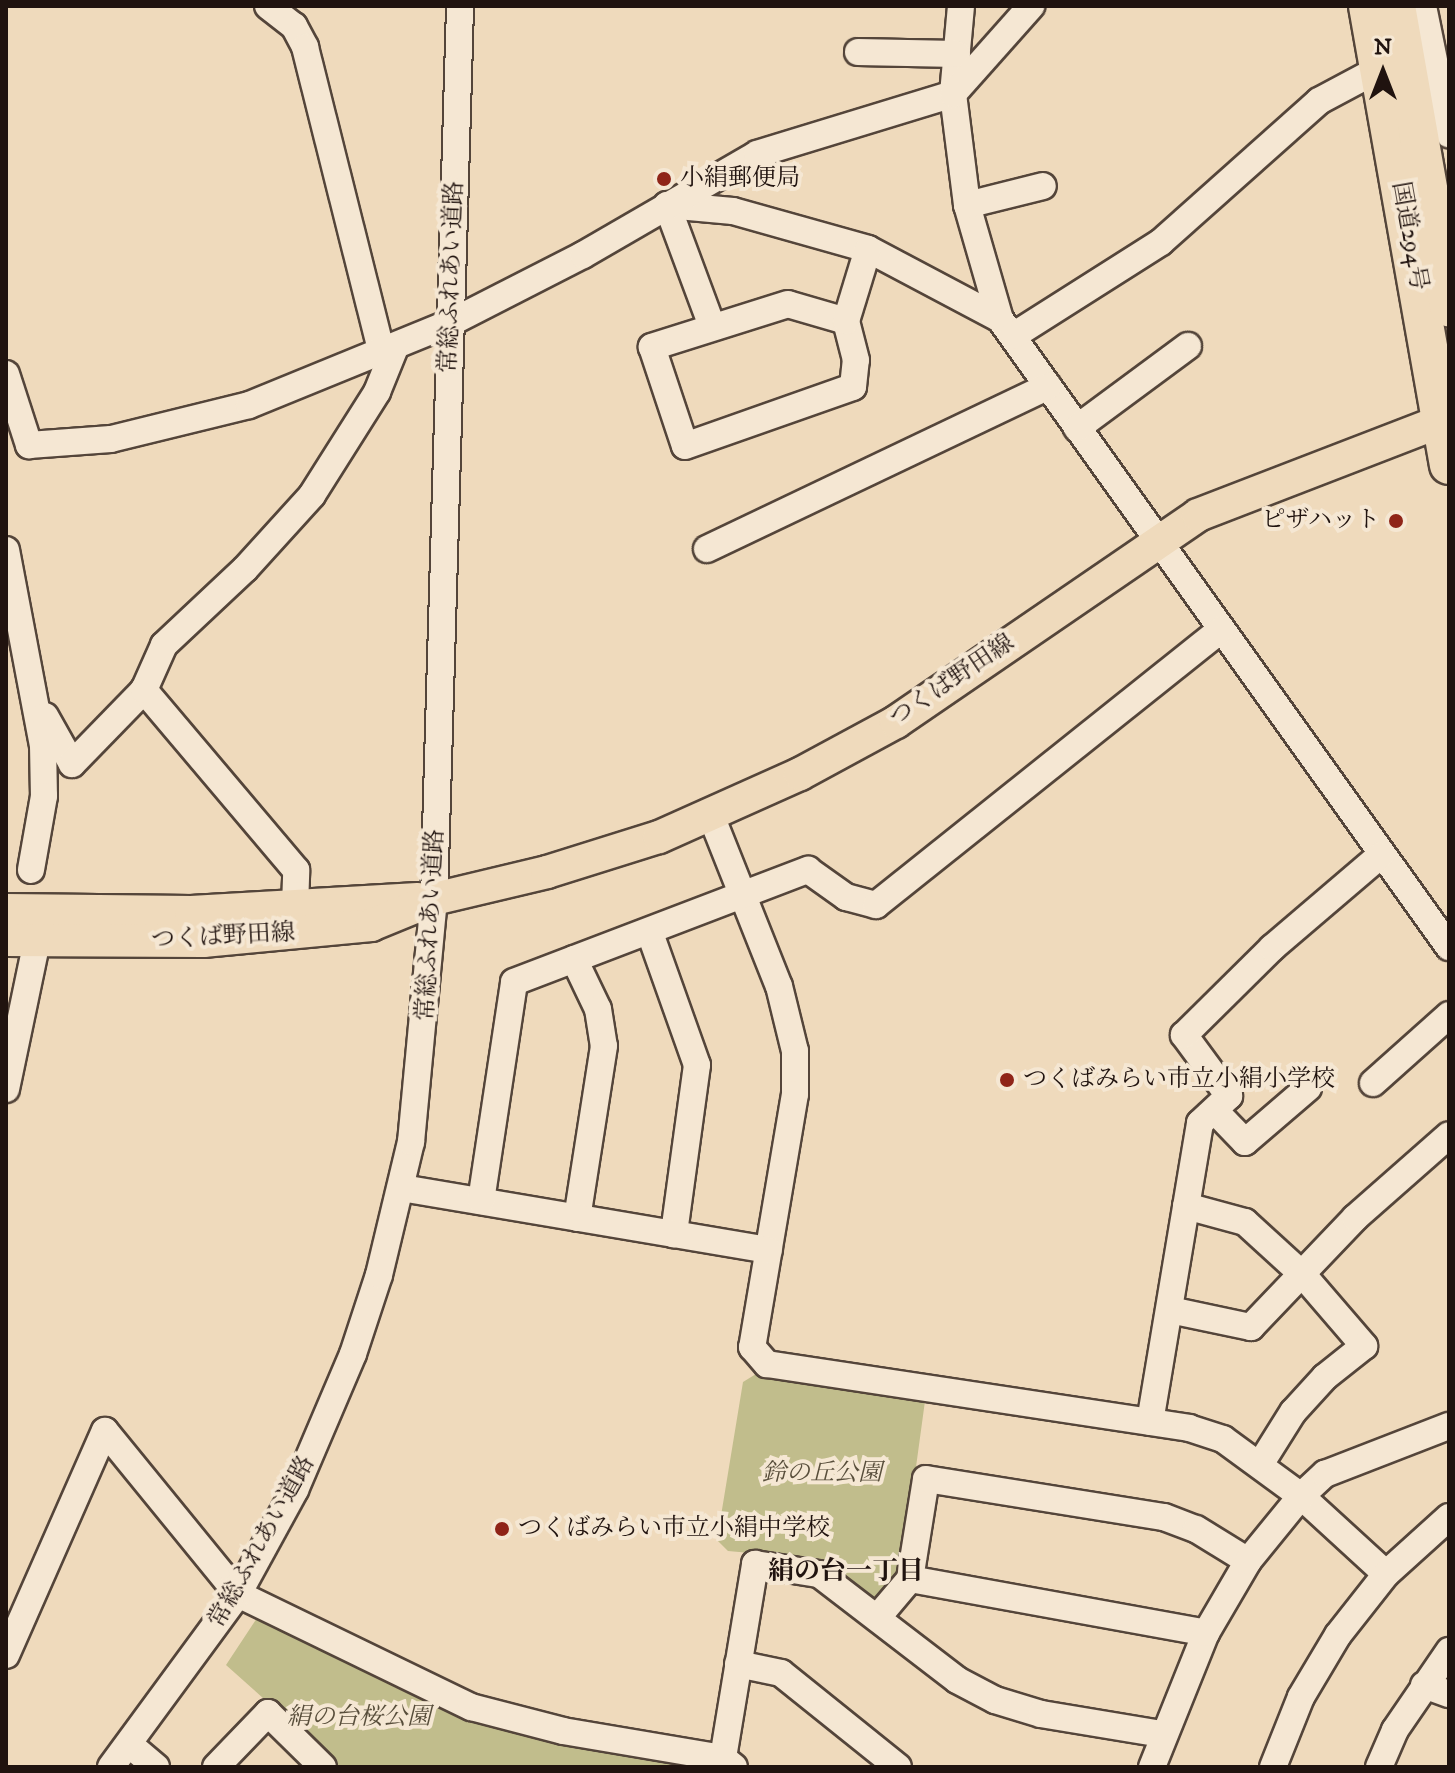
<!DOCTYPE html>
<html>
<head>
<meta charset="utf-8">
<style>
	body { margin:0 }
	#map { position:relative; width:1455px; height:1773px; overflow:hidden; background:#efdabc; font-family:"IM FELL DW Pica","Noto Serif JP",serif }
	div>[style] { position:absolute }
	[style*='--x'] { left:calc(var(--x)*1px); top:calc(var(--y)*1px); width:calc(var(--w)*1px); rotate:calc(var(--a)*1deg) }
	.green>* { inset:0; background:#c1bd8c }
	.roads { filter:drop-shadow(2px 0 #54453a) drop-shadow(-2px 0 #54453a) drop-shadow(0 2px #54453a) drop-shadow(0 -2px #54453a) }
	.minor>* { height:26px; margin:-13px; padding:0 13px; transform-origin:13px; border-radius:13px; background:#f5e7d3 }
	.major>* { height:32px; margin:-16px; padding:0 16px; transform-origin:16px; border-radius:16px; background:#efdabc }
	.highway>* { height:38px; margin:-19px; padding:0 19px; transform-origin:19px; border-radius:19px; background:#efdabc }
	.dots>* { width:22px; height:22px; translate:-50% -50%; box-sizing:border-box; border:4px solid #f5e7d3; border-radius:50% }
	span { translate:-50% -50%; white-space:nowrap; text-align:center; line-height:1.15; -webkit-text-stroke:8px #f5e7d3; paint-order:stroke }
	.poi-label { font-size:24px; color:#20130f }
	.left { translate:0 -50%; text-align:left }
	.right { translate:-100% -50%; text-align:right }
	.street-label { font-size:24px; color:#20130f }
	.park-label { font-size:24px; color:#584e3b; font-style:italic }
	.neighbourhood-label { font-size:26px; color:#20130f; font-weight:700 }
	.frame { position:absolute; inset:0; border:8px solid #20130f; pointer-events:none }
	.north { position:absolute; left:1343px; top:32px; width:80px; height:80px; -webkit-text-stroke:6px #f5e7d3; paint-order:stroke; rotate:0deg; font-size:22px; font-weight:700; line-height:32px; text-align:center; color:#20130f }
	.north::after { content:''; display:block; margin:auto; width:28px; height:36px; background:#20130f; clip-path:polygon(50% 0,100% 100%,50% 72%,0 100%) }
</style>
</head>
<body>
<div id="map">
	<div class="green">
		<i style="clip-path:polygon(756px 1374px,925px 1401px,901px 1577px,881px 1601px,871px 1601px,785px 1556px,728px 1551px,717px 1540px,743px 1382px)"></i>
		<i style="clip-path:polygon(259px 1615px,469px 1719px,516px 1733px,707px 1767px,340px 1767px,226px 1665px)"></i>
	</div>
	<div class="roads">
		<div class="minor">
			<i style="--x:268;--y:6;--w:33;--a:38"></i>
			<i style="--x:294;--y:26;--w:24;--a:62"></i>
			<i style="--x:305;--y:47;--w:316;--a:75.9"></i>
			<i style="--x:961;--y:6;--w:88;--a:95.2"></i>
			<i style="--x:953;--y:94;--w:112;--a:82.8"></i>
			<i style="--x:967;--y:205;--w:119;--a:73.9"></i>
			<i style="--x:1000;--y:319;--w:772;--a:54.44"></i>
			<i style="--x:1423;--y:6;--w:131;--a:78.5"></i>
			<i style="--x:858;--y:52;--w:99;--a:1.2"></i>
			<i style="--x:667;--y:205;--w:66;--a:5.2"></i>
			<i style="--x:733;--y:211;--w:140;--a:15.7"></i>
			<i style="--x:868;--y:249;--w:149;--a:27.9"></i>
			<i style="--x:667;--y:205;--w:129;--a:69.6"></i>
			<i style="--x:967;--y:205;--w:78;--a:-14"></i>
			<i style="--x:846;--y:321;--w:60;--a:-163.7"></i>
			<i style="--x:788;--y:304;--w:143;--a:162.5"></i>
			<i style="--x:652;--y:347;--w:104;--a:71.6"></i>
			<i style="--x:685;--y:446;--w:178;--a:-19.4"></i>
			<i style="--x:853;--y:387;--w:27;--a:-84"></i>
			<i style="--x:856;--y:360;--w:40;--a:-104.4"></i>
			<i style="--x:846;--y:321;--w:75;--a:-73"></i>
			<i style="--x:1013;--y:336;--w:175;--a:-32.4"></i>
			<i style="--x:1161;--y:242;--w:212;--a:-41.7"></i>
			<i style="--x:1319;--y:101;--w:68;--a:-28.1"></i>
			<i style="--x:1379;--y:69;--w:54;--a:-10.7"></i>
			<i style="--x:6;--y:374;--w:75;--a:72.1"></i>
			<i style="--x:29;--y:445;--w:82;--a:-4.2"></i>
			<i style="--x:111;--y:439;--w:142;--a:-13.8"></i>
			<i style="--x:249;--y:405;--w:217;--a:-22.2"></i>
			<i style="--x:450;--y:323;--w:149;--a:-27.1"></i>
			<i style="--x:583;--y:255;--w:201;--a:-30.1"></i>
			<i style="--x:757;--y:154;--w:205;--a:-17"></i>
			<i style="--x:953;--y:94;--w:118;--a:-48.4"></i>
			<i style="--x:1077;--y:428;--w:138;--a:-36.5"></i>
			<i style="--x:707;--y:549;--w:378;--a:-25.5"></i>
			<i style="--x:6;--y:550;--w:198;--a:79.3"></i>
			<i style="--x:43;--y:745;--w:51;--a:88.9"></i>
			<i style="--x:44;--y:796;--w:75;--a:100"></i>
			<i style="--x:45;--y:716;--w:55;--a:60.6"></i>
			<i style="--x:72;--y:764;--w:103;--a:-45.8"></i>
			<i style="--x:710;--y:813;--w:186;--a:68.3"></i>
			<i style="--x:779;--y:986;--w:67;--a:76.2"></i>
			<i style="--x:795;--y:1051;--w:43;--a:90"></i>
			<i style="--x:795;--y:1094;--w:257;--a:99.6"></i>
			<i style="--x:752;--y:1347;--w:23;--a:49"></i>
			<i style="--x:767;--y:1364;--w:427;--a:8.6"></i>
			<i style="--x:1189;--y:1428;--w:36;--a:18"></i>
			<i style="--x:1223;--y:1439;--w:97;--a:36.2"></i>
			<i style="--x:1301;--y:1496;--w:115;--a:42.5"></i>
			<i style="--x:295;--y:907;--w:37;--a:-88"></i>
			<i style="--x:296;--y:870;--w:236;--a:-130.2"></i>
			<i style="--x:144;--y:690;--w:49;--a:-66"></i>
			<i style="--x:164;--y:645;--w:111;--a:-43.2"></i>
			<i style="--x:245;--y:569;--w:100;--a:-47.8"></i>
			<i style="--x:312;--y:495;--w:122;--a:-57.7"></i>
			<i style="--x:377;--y:392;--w:45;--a:-68"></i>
			<i style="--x:650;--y:933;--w:140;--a:70.4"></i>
			<i style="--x:697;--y:1065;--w:171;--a:97.8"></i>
			<i style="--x:574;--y:959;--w:55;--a:64.4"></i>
			<i style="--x:598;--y:1009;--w:37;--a:81"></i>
			<i style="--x:604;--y:1046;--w:174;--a:98.9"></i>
			<i style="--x:1373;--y:1083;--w:102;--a:-41.8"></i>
			<i style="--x:6;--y:1089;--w:152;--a:-78.2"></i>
			<i style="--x:1215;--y:1111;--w:43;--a:45.9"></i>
			<i style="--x:1245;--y:1142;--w:83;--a:-40.6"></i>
			<i style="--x:402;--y:1188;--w:372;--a:9.6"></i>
			<i style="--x:481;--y:1201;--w:221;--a:-81.4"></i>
			<i style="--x:514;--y:982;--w:315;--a:-20.9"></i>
			<i style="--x:808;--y:870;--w:47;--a:35.4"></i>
			<i style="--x:846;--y:897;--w:31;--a:15"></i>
			<i style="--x:876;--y:905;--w:441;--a:-38.6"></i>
			<i style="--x:1186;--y:1206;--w:61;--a:15.2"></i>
			<i style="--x:1245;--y:1222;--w:79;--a:42.4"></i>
			<i style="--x:1303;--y:1275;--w:94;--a:49.3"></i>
			<i style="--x:1364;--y:1346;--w:50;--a:141.5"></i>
			<i style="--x:1325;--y:1377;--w:47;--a:132.4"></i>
			<i style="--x:1293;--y:1412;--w:60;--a:122.1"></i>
			<i style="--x:1170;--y:1310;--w:83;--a:11.9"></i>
			<i style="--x:1251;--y:1327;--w:151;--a:-46.3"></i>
			<i style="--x:1355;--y:1218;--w:125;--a:-41.4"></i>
			<i style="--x:1150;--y:1422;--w:303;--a:-80.5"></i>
			<i style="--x:1200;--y:1123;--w:40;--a:-43"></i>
			<i style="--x:1229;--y:1096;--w:76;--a:-126.4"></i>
			<i style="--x:1184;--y:1035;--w:124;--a:-44.7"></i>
			<i style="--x:1272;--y:948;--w:143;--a:-40.5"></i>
			<i style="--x:910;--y:1579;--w:301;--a:10.3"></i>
			<i style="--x:877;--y:1618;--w:51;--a:-49.8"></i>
			<i style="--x:910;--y:1579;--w:101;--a:-80.9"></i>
			<i style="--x:926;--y:1479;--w:241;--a:9.1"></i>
			<i style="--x:1164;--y:1517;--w:34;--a:21"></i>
			<i style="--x:1196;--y:1529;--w:61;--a:31.6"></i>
			<i style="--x:6;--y:1655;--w:245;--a:-66.2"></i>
			<i style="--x:105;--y:1431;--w:210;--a:50.8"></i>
			<i style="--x:238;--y:1594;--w:259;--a:25.9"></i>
			<i style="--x:471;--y:1707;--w:95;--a:14.6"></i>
			<i style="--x:563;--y:1731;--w:162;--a:9.6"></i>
			<i style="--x:723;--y:1758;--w:14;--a:39"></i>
			<i style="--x:738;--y:1664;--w:44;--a:11.8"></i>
			<i style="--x:781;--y:1673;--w:150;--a:38.8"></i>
			<i style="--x:1424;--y:1685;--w:27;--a:20"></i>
			<i style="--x:130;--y:1745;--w:34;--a:40"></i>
			<i style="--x:723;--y:1758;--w:197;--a:-80.6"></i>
			<i style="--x:755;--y:1564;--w:65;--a:8.9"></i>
			<i style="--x:819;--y:1574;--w:174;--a:37.5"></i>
			<i style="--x:957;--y:1680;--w:43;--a:27.8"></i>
			<i style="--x:995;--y:1700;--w:48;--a:16.9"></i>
			<i style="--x:1041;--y:1714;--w:123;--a:9.4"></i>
			<i style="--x:111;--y:1767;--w:215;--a:-53.7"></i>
			<i style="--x:238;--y:1594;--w:119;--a:-61.3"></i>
			<i style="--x:295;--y:1490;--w:148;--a:-66.9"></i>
			<i style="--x:353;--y:1354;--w:83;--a:-71.8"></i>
			<i style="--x:379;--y:1275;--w:137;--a:-76.5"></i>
			<i style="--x:411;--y:1142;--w:244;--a:-84.6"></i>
			<i style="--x:434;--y:899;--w:893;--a:-88.33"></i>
			<i style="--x:216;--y:1767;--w:75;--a:-46.1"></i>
			<i style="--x:268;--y:1713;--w:77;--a:44.5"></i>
			<i style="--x:1152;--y:1767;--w:144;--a:-68.1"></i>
			<i style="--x:1206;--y:1633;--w:83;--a:-59.7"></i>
			<i style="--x:1248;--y:1561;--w:84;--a:-50.8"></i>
			<i style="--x:1301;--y:1496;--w:33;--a:-43"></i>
			<i style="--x:1325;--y:1474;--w:133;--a:-21.2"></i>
			<i style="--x:1273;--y:1767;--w:75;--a:-68.2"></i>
			<i style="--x:1301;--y:1697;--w:72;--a:-59.2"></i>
			<i style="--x:1338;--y:1635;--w:78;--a:-51.8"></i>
			<i style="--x:1386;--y:1574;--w:85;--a:-42.1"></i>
			<i style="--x:1379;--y:1767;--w:40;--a:-66.6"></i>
			<i style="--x:1395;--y:1730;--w:96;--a:-55.6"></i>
		</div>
		<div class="major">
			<i style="--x:6;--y:910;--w:185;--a:0.6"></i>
			<i style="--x:191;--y:912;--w:227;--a:-3.3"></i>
			<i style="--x:6;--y:940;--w:197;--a:0.3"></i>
			<i style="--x:203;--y:941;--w:169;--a:-5.4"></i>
			<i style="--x:371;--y:925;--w:68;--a:-22.4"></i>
			<i style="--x:434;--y:899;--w:116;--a:-13.4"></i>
			<i style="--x:547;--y:872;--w:117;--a:-17.4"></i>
			<i style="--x:659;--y:837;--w:154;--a:-24.1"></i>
			<i style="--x:800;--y:774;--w:109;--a:-28.4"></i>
			<i style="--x:896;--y:722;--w:366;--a:-34.4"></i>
			<i style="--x:1198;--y:515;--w:269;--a:-21.1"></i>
		</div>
		<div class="highway">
			<i style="--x:1368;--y:6;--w:466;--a:80"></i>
			<i style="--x:1396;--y:6;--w:306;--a:80"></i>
		</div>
	</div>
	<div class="dots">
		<i style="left:664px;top:179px;background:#8f2418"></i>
		<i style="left:1396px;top:521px;background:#8f2418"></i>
		<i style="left:1007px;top:1080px;background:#8f2418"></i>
		<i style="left:502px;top:1529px;background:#8f2418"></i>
	</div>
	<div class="poi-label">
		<span class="left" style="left:680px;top:179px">小絹郵便局</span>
		<span class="right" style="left:1380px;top:521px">ピザハット</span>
		<span class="left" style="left:1023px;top:1080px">つくばみらい市立小絹小学校</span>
		<span class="left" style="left:518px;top:1529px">つくばみらい市立小絹中学校</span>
	</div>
	<div class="street-label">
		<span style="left:1409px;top:236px;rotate:80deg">国道294号</span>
		<span style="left:452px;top:277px;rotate:-88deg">常総ふれあい道路</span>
		<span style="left:952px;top:681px;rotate:-34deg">つくば野田線</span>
		<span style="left:431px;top:925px;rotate:-87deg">常総ふれあい道路</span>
		<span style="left:223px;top:937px;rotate:-3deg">つくば野田線</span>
		<span style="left:262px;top:1542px;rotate:-61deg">常総ふれあい道路</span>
	</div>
	<div class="park-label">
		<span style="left:822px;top:1474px">鈴の丘公園</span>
		<span style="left:359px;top:1718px">絹の台桜公園</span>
	</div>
	<div class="neighbourhood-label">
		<span style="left:846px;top:1572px">絹の台一丁目</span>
	</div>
	<div class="frame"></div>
	<div class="north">N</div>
</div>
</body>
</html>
